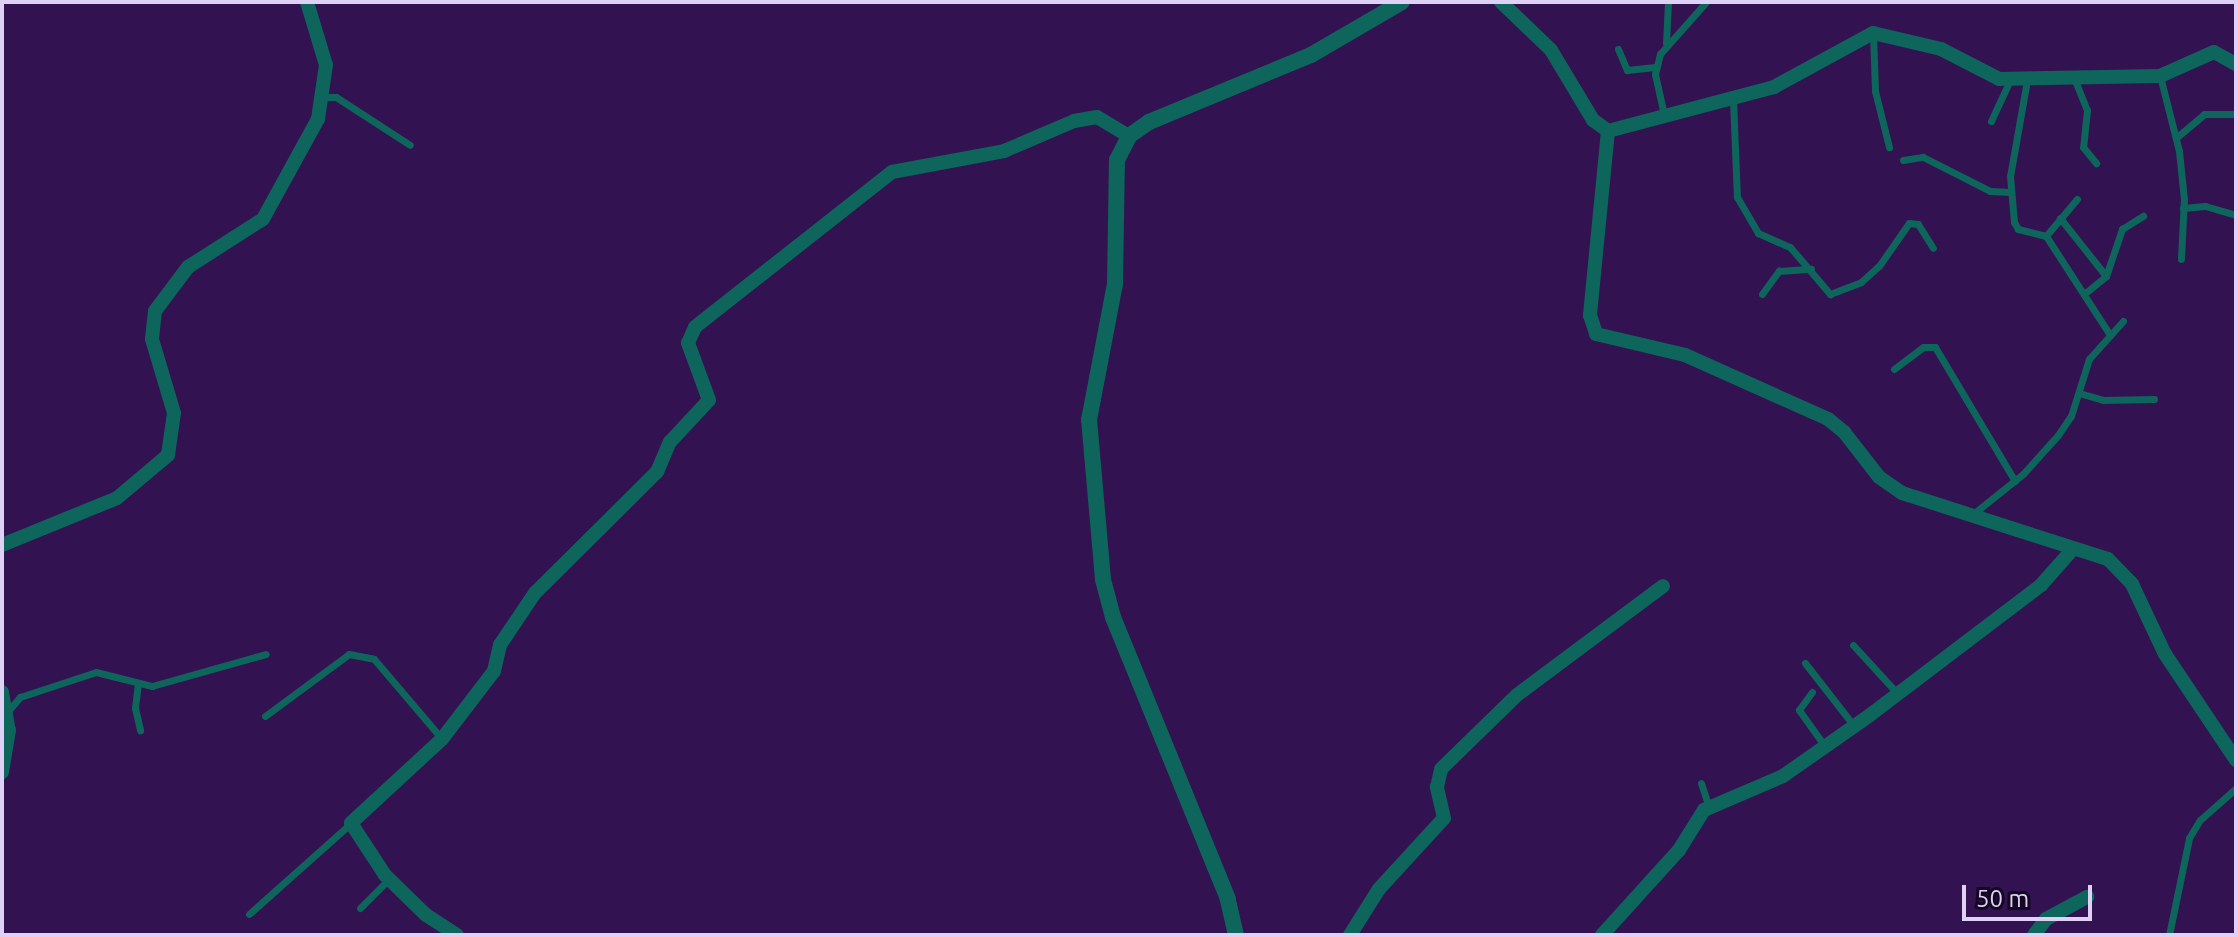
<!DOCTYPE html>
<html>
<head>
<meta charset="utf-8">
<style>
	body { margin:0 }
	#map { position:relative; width:2238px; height:937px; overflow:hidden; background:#321250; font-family:Ubuntu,sans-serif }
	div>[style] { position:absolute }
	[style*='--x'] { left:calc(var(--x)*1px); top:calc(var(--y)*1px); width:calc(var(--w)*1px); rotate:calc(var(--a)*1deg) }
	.service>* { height:7px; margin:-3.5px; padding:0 3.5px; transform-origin:3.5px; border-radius:3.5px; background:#0d655b }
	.minor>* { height:14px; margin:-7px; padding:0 7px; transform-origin:7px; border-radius:7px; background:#0d655b }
	.tertiary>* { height:16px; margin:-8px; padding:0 8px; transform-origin:8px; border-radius:8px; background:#0d655b }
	span { translate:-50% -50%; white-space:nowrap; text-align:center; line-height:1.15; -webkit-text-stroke:8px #140822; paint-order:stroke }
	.frame { position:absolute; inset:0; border:4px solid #dfd1f6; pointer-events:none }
	.scale { position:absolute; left:1962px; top:885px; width:130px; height:36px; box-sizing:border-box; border:4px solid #dfd1f6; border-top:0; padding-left:10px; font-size:24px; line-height:28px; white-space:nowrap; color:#dfd1f6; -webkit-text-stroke:6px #140822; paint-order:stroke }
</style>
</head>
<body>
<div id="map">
	<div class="service">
		<i style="--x:1873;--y:33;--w:58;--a:88"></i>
		<i style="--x:1875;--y:91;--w:58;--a:76"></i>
		<i style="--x:1666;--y:43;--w:41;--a:-87.2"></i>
		<i style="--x:1618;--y:49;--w:23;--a:67"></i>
		<i style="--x:1627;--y:70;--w:28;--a:-6"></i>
		<i style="--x:2160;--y:76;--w:77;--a:75.8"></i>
		<i style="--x:2179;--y:151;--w:48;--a:84.1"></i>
		<i style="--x:2184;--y:199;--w:60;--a:92.9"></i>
		<i style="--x:2074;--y:78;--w:35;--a:68"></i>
		<i style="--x:2087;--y:110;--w:37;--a:96"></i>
		<i style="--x:2083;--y:147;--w:21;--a:51"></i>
		<i style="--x:2027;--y:80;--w:97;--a:100"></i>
		<i style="--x:2010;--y:176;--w:46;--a:85"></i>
		<i style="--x:2014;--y:222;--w:8;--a:60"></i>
		<i style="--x:2018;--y:229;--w:29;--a:14"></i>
		<i style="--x:325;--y:97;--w:11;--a:0"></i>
		<i style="--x:336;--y:97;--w:88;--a:33"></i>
		<i style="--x:1733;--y:99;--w:98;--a:87.7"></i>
		<i style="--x:1737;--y:197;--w:42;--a:59.7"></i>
		<i style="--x:1758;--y:233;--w:35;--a:24"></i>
		<i style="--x:1790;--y:247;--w:62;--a:49.6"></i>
		<i style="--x:1830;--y:294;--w:33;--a:-21"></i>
		<i style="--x:1861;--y:282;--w:24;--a:-42"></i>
		<i style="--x:1879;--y:266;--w:52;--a:-55.1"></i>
		<i style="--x:1909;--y:223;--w:9;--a:6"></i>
		<i style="--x:1918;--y:224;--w:28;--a:58"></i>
		<i style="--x:1664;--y:115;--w:42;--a:-102.4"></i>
		<i style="--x:1655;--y:74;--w:21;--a:-76"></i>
		<i style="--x:1660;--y:54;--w:69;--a:-48.5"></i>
		<i style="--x:1991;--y:121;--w:45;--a:-65.1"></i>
		<i style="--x:2177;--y:137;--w:35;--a:-40"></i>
		<i style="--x:2204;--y:114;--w:29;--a:0"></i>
		<i style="--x:1903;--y:160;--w:20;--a:-9"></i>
		<i style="--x:1923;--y:157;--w:75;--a:26.9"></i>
		<i style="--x:1990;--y:191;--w:21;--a:3"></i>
		<i style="--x:2077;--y:199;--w:48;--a:130"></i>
		<i style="--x:2046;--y:236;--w:118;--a:57.1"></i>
		<i style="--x:2183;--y:208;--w:22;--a:-5"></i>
		<i style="--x:2205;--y:206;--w:32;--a:16"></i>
		<i style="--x:2060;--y:218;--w:74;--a:51.6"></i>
		<i style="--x:2106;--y:276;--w:50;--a:-71.2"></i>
		<i style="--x:2122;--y:229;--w:25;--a:-32"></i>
		<i style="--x:1762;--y:294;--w:29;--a:-54"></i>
		<i style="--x:1779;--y:271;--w:32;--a:-4"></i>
		<i style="--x:2084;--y:294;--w:28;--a:-39"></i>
		<i style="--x:1894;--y:369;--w:36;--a:-37"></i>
		<i style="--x:1923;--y:347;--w:12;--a:0"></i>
		<i style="--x:1935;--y:347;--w:156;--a:59.2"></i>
		<i style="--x:2079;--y:393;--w:25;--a:16"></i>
		<i style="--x:2103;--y:400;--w:51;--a:-1.1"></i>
		<i style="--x:1973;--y:514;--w:64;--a:-38.7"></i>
		<i style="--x:2023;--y:474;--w:52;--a:-48.1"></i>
		<i style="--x:2058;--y:435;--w:23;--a:-56"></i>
		<i style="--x:2071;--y:416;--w:60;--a:-72.5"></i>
		<i style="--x:2089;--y:359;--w:51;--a:-48.2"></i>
		<i style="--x:1853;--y:645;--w:65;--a:47.5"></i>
		<i style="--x:1805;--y:663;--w:80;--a:52.1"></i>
		<i style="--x:138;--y:683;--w:25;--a:97"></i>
		<i style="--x:135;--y:708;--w:23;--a:77"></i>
		<i style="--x:1812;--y:692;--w:22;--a:126"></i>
		<i style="--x:1799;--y:710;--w:43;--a:54.5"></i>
		<i style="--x:9;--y:710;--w:17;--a:-50"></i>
		<i style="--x:20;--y:697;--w:80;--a:-18.2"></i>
		<i style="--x:96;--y:672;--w:58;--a:14"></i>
		<i style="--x:152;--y:686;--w:118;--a:-15.7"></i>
		<i style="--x:265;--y:716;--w:104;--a:-36.4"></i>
		<i style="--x:349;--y:654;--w:25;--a:11"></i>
		<i style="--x:374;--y:659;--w:105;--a:49.6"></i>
		<i style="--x:1701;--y:783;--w:25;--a:72"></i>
		<i style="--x:360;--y:908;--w:41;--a:-45"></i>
		<i style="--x:249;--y:914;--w:137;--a:-41.7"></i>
		<i style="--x:2169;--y:935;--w:99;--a:-78.3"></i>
		<i style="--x:2189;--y:838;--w:21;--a:-59"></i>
		<i style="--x:2200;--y:820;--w:48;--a:-41.6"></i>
	</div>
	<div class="minor">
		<i style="--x:1501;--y:2;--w:69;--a:43.8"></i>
		<i style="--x:1551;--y:50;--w:82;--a:59"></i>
		<i style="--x:1593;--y:120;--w:19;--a:36"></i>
		<i style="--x:1608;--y:131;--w:172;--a:-14.8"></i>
		<i style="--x:1774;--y:87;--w:113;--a:-28.6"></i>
		<i style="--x:1873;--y:33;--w:70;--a:13.2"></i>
		<i style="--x:1941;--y:49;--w:65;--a:27.3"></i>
		<i style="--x:1999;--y:79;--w:161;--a:-1.1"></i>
		<i style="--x:2160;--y:76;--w:59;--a:-24"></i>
		<i style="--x:2214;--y:52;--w:25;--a:29"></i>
		<i style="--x:1608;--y:131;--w:185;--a:95.6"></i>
		<i style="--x:1590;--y:315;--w:20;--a:72"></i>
		<i style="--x:1596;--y:334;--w:91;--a:13.3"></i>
		<i style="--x:1685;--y:355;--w:157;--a:24.1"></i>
		<i style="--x:1828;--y:419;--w:21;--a:39"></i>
		<i style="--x:1844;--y:432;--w:57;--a:52.1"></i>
		<i style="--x:1879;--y:477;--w:28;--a:35"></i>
		<i style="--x:1902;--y:493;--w:216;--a:17.8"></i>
		<i style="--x:2108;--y:559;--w:35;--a:46"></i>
		<i style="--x:2132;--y:584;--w:77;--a:64.8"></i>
		<i style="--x:2165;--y:654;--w:128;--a:56.2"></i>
		<i style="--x:2;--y:545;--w:124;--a:-22.2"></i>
		<i style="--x:117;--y:498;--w:67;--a:-40.1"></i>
		<i style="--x:168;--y:455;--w:42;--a:-81.9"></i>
		<i style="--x:174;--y:413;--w:77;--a:-106.6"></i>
		<i style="--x:152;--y:339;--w:28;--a:-84"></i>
		<i style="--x:155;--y:311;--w:55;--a:-53.1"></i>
		<i style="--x:188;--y:267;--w:89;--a:-32.6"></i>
		<i style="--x:263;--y:219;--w:114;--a:-61.2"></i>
		<i style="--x:318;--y:119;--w:55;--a:-81.6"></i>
		<i style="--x:326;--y:65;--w:66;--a:-106.8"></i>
		<i style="--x:2;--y:692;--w:39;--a:80"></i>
		<i style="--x:9;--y:730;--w:43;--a:99.5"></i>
		<i style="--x:457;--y:935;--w:37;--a:-147"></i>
		<i style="--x:426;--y:915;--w:57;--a:-135.7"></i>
		<i style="--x:385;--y:875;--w:62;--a:-123.2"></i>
		<i style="--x:351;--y:823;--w:124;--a:-42.7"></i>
		<i style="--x:442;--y:739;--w:86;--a:-52.6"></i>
		<i style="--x:494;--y:671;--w:27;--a:-77"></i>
		<i style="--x:500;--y:645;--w:63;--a:-56.1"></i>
		<i style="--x:535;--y:593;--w:172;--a:-44.8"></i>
		<i style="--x:657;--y:472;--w:33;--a:-67"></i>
		<i style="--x:670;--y:442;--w:57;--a:-47.1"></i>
		<i style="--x:709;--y:400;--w:61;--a:-110.2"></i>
		<i style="--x:688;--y:343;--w:17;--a:-66"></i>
		<i style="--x:695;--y:327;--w:251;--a:-38.2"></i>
		<i style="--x:892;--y:172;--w:114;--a:-10.6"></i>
		<i style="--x:1004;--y:151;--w:76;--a:-23.2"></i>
		<i style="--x:1074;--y:121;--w:23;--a:-10"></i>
		<i style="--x:1097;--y:117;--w:37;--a:31"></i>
		<i style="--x:1350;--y:935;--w:54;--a:-57.8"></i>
		<i style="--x:1379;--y:889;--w:96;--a:-47.5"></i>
		<i style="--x:1444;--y:818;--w:32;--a:-103"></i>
		<i style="--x:1437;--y:787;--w:18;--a:-77"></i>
		<i style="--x:1441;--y:769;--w:106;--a:-44.2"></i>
		<i style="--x:1517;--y:695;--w:182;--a:-36.7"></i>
		<i style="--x:1602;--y:935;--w:115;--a:-47.8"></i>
		<i style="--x:1679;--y:850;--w:47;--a:-58"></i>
		<i style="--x:1704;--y:810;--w:86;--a:-23.3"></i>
		<i style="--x:1783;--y:776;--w:106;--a:-35"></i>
		<i style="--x:1870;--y:715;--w:215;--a:-37.2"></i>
		<i style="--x:2041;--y:585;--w:48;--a:-48.4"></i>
		<i style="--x:2034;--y:935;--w:20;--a:-53"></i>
		<i style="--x:2046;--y:919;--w:47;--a:-28.2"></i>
	</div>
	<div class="tertiary">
		<i style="--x:1236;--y:935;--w:37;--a:-103"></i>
		<i style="--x:1228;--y:899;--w:305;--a:-112.2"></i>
		<i style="--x:1113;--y:617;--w:39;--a:-105"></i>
		<i style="--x:1103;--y:579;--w:160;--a:-95"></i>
		<i style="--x:1089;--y:420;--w:138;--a:-79.2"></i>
		<i style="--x:1115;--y:284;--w:124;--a:-89.1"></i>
		<i style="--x:1117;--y:160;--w:27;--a:-63"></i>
		<i style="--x:1129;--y:136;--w:24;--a:-35"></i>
		<i style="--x:1149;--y:122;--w:175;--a:-22.5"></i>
		<i style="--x:1311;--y:55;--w:105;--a:-30.2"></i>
	</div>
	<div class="frame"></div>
	<div class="scale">50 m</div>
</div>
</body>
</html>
